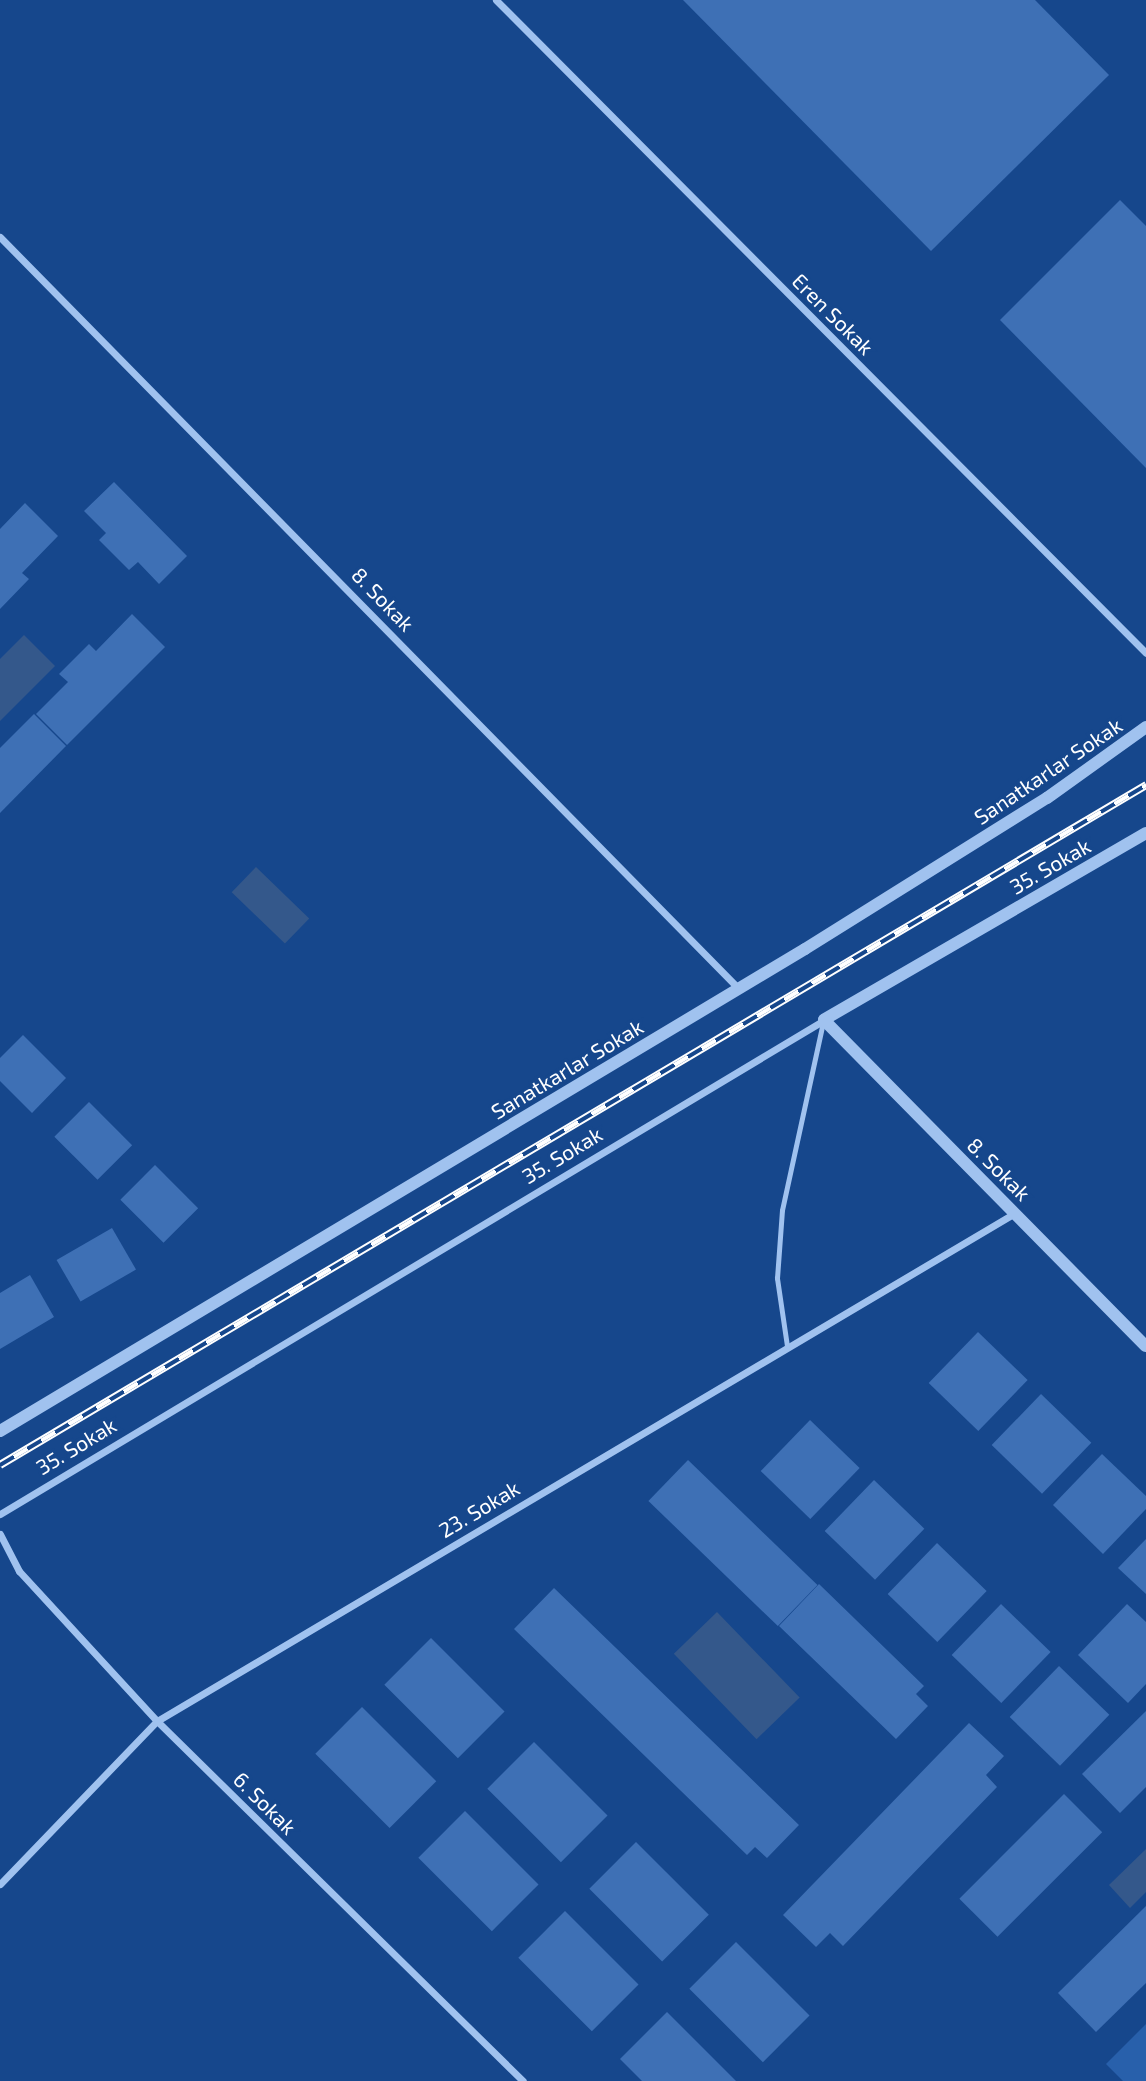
<!DOCTYPE html>
<html>
<head>
<meta charset="utf-8">
<style>
	body { margin:0 }
	#map { position:relative; width:1146px; height:2081px; overflow:hidden; background:#16478c; font-family:"Exo 2",sans-serif }
	div>[style] { position:absolute }
	[style*='--x'] { left:calc(var(--x)*1px); top:calc(var(--y)*1px); width:calc(var(--w)*1px); rotate:calc(var(--a)*1deg) }
	.green>* { inset:0; background:#2860ab }
	.water>* { inset:0; background:#34588b; transform-origin:0 0 }
	.building>* { inset:0; background:#3e70b5; transform-origin:0 0 }
	.service>* { height:5px; margin:-2.5px; padding:0 2.5px; transform-origin:2.5px; border-radius:2.5px; background:#a0c2ef }
	.minor>* { height:7px; margin:-3.5px; padding:0 3.5px; transform-origin:3.5px; border-radius:3.5px; background:#a0c2ef }
	.tertiary>* { height:12px; margin:-6px; padding:0 6px; transform-origin:6px; border-radius:6px; background:#a0c2ef }
	.rail>* { height:8px; margin-top:-4px; transform-origin:0; background:repeating-linear-gradient(90deg,#16478c 0 16px,#fff 0 32px); box-sizing:border-box; border-block:2px solid #fff }
	span { translate:-50% -50%; white-space:nowrap; text-align:center; line-height:1.15; -webkit-text-stroke:6px #16478c; paint-order:stroke }
	.street-label { font-size:21px; color:#fff }
</style>
</head>
<body>
<div id="map">
	<div class="green">
		<i style="clip-path:polygon(1146px 2024px,1146px 2081px,1123px 2081px,1106px 2064px)"></i>
	</div>
	<div class="water">
		<i style="clip-path:polygon(24px 635px,55px 666px,0 721px,0 659px)"></i>
		<i style="left:256px;top:867px;width:74px;height:35px;rotate:44deg"></i>
		<i style="left:717px;top:1612px;width:119px;height:60px;rotate:46deg"></i>
		<i style="clip-path:polygon(1146px 1849px,1146px 1892px,1130px 1908px,1109px 1885px)"></i>
	</div>
	<div class="building">
		<i style="clip-path:polygon(683px 0,1035px 0,1109px 75px,931px 251px)"></i>
		<i style="clip-path:polygon(1120px 200px,1146px 226px,1146px 468px,1000px 320px)"></i>
		<i style="clip-path:polygon(114px 482px,187px 556px,159px 584px,138px 562px,129px 570px,99px 540px,106px 533px,84px 511px)"></i>
		<i style="clip-path:polygon(25px 503px,58px 536px,22px 573px,29px 579px,0 609px,0 529px)"></i>
		<i style="clip-path:polygon(132px 614px,165px 647px,67px 745px,36px 714px,68px 682px,59px 674px,89px 644px,96px 651px)"></i>
		<i style="clip-path:polygon(34px 714px,66px 746px,0 813px,0 748px)"></i>
		<i style="clip-path:polygon(23px 1035px,66px 1078px,32px 1113px,0 1081px,0 1058px)"></i>
		<i style="left:89px;top:1102px;width:61px;height:49px;rotate:45deg"></i>
		<i style="left:155px;top:1165px;width:61px;height:49px;rotate:45deg"></i>
		<i style="left:112px;top:1228px;width:48px;height:64px;rotate:60deg"></i>
		<i style="clip-path:polygon(30px 1275px,54px 1317px,0 1349px,0 1293px)"></i>
		<i style="left:978px;top:1332px;width:69px;height:71px;rotate:44deg"></i>
		<i style="left:1041px;top:1394px;width:70px;height:71px;rotate:44deg"></i>
		<i style="left:810px;top:1420px;width:69px;height:71px;rotate:44deg"></i>
		<i style="clip-path:polygon(1102px 1454px,1146px 1496px,1146px 1509px,1103px 1554px,1053px 1505px)"></i>
		<i style="left:688px;top:1460px;width:180px;height:57px;rotate:44deg"></i>
		<i style="left:874px;top:1480px;width:70px;height:71px;rotate:44deg"></i>
		<i style="clip-path:polygon(1146px 1539px,1146px 1594px,1118px 1568px)"></i>
		<i style="left:937px;top:1543px;width:69px;height:71px;rotate:44deg"></i>
		<i style="clip-path:polygon(819px 1584px,924px 1686px,916px 1694px,928px 1706px,896px 1739px,779px 1626px)"></i>
		<i style="clip-path:polygon(554px 1588px,799px 1825px,767px 1858px,755px 1847px,747px 1855px,514px 1629px)"></i>
		<i style="left:1001px;top:1604px;width:69px;height:71px;rotate:44deg"></i>
		<i style="clip-path:polygon(1127px 1604px,1146px 1622px,1146px 1684px,1128px 1703px,1078px 1655px)"></i>
		<i style="left:431px;top:1638px;width:104px;height:66px;rotate:45deg"></i>
		<i style="left:1059px;top:1666px;width:70px;height:71px;rotate:44deg"></i>
		<i style="left:362px;top:1707px;width:105px;height:66px;rotate:45deg"></i>
		<i style="clip-path:polygon(1146px 1711px,1146px 1787px,1120px 1813px,1082px 1774px)"></i>
		<i style="clip-path:polygon(969px 1723px,1004px 1756px,986px 1775px,997px 1787px,843px 1946px,830px 1933px,816px 1947px,783px 1915px)"></i>
		<i style="left:534px;top:1742px;width:104px;height:66px;rotate:45deg"></i>
		<i style="left:1064px;top:1794px;width:54px;height:148px;rotate:45deg"></i>
		<i style="left:465px;top:1811px;width:104px;height:66px;rotate:45deg"></i>
		<i style="left:636px;top:1842px;width:103px;height:66px;rotate:45deg"></i>
		<i style="clip-path:polygon(1146px 1906px,1146px 1983px,1096px 2032px,1058px 1993px)"></i>
		<i style="left:565px;top:1911px;width:104px;height:66px;rotate:45deg"></i>
		<i style="left:736px;top:1942px;width:104px;height:66px;rotate:45deg"></i>
		<i style="clip-path:polygon(667px 2012px,736px 2081px,642px 2081px,620px 2059px)"></i>
	</div>
	<div class="service">
		<i style="--x:787;--y:1346;--w:69;--a:-98.4"></i>
		<i style="--x:777;--y:1278;--w:68;--a:-85.8"></i>
		<i style="--x:782;--y:1210;--w:192;--a:-77.7"></i>
	</div>
	<div class="minor">
		<i style="--x:496;--y:0;--w:921;--a:45.13"></i>
		<i style="--x:0;--y:237;--w:1053;--a:45.5"></i>
		<i style="--x:0;--y:1514;--w:961;--a:-30.94"></i>
		<i style="--x:0;--y:1534;--w:42;--a:62.8"></i>
		<i style="--x:19;--y:1571;--w:204;--a:47.4"></i>
		<i style="--x:157;--y:1721;--w:513;--a:44.53"></i>
		<i style="--x:0;--y:1884;--w:226;--a:-46.1"></i>
		<i style="--x:157;--y:1721;--w:997;--a:-30.63"></i>
	</div>
	<div class="tertiary">
		<i style="--x:1146;--y:833;--w:372;--a:149.9"></i>
		<i style="--x:824;--y:1020;--w:458;--a:45.4"></i>
		<i style="--x:0;--y:1431;--w:938;--a:-30.91"></i>
		<i style="--x:805;--y:949;--w:285;--a:-32"></i>
		<i style="--x:1047;--y:798;--w:122;--a:-35.6"></i>
	</div>
	<div class="rail">
		<i style="--x:0;--y:1465;--w:1333;--a:-30.68"></i>
	</div>
	<div class="street-label">
		<span style="left:833px;top:314px;rotate:45deg">Eren Sokak</span>
		<span style="left:383px;top:599px;rotate:46deg">8. Sokak</span>
		<span style="left:1048px;top:771px;rotate:-34deg">Sanatkarlar Sokak</span>
		<span style="left:1050px;top:866px;rotate:-30deg">35. Sokak</span>
		<span style="left:567px;top:1069px;rotate:-31deg">Sanatkarlar Sokak</span>
		<span style="left:562px;top:1155px;rotate:-31deg">35. Sokak</span>
		<span style="left:999px;top:1169px;rotate:45deg">8. Sokak</span>
		<span style="left:76px;top:1446px;rotate:-31deg">35. Sokak</span>
		<span style="left:479px;top:1509px;rotate:-31deg">23. Sokak</span>
		<span style="left:265px;top:1803px;rotate:45deg">6. Sokak</span>
	</div>
</div>
</body>
</html>
